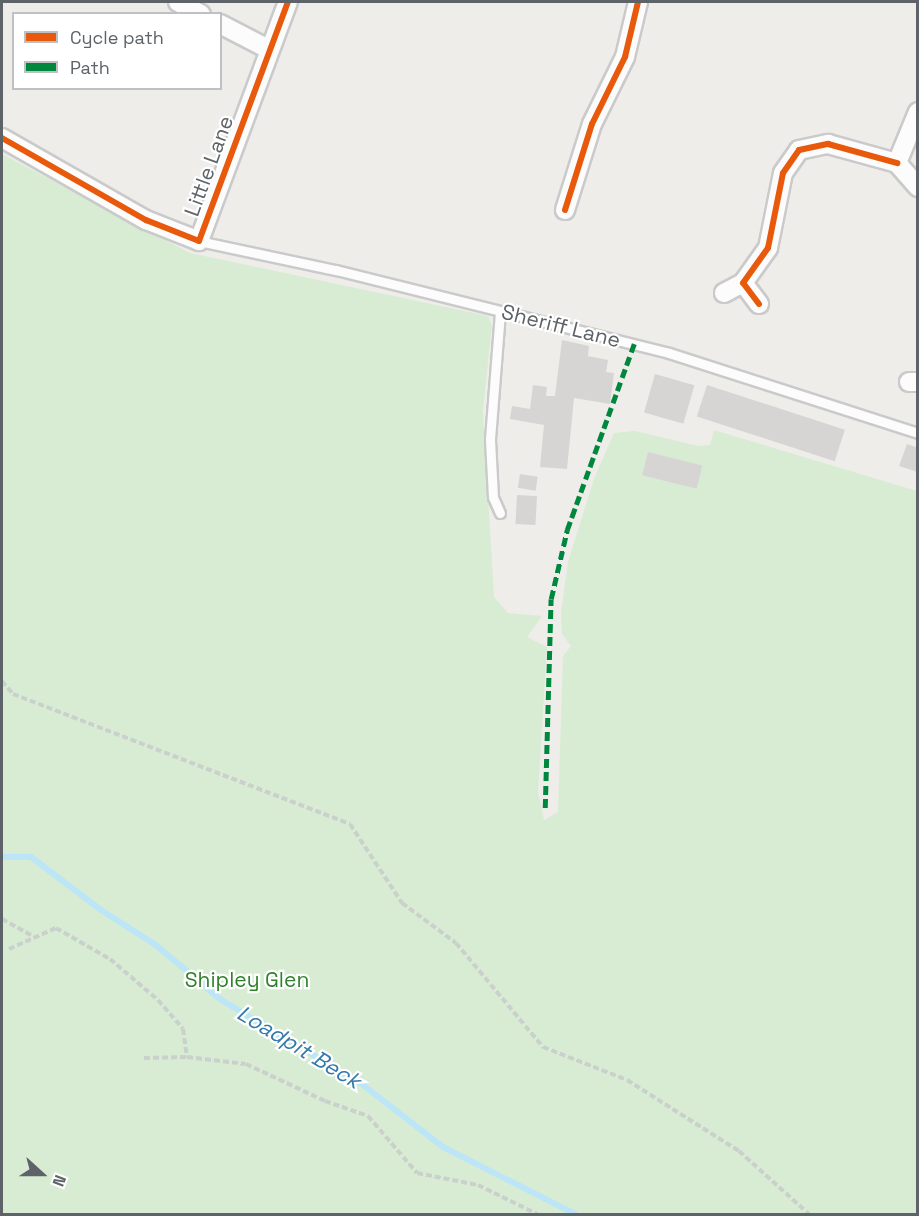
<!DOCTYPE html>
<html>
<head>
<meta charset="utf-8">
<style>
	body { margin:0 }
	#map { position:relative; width:919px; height:1216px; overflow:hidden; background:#eeede9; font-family:"Space Grotesk",sans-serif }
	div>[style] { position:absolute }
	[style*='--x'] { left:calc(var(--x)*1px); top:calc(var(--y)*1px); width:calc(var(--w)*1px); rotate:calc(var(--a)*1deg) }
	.green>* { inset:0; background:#d7ecd3 }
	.stream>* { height:6px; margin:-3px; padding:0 3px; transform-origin:3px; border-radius:3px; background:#bde5f8 }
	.building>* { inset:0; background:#d6d5d3; transform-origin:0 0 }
	.path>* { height:4px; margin-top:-2px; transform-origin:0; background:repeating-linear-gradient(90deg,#cad0cb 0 6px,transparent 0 9px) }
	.roads { filter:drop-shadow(2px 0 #cacaca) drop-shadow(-2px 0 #cacaca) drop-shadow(0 2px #cacaca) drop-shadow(0 -2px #cacaca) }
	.lane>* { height:9px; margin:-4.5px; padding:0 4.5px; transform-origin:4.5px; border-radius:4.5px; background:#fcfcfc }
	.street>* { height:18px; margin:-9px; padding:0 9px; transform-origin:9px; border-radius:9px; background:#fcfcfc }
	.quiet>* { height:4.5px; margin-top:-2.25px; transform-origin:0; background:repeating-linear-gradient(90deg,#00873e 0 9px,transparent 0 13.5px) }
	.cycleway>* { height:6px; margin:-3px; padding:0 3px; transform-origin:3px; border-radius:3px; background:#e8590c }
	span { translate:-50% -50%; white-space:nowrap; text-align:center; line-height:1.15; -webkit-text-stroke:4.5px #fff; paint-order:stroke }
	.street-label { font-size:21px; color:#5d6368 }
	.park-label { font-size:21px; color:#2f812b }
	.water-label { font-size:22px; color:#3479aa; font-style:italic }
	.frame { position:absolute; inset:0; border:3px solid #5d6368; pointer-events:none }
	.legend { position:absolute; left:12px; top:12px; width:210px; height:78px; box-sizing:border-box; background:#fff; border:2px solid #bec1c3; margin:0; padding:8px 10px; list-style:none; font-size:18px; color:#5d6368 }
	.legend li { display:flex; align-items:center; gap:12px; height:30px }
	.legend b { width:30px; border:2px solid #bec1c3 }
	.north { position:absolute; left:12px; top:1144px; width:60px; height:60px; -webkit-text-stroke:4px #fff; paint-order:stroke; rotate:111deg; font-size:16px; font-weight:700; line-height:24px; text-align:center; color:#5d6368 }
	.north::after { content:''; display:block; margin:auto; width:21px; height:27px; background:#5d6368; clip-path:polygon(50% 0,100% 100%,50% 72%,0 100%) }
</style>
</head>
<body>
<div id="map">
	<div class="green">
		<i style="clip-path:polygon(2px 154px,190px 253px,488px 316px,492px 325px,483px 410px,494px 597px,508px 613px,542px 616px,527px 637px,547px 647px,538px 792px,544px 820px,558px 812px,563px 656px,571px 646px,562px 634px,561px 613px,568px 562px,594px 479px,614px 433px,635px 431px,698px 446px,710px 445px,714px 430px,917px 491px,917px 1214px,2px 1214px)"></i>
	</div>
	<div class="stream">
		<i style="--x:2;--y:857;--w:29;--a:0"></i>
		<i style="--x:31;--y:857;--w:88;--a:37.1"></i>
		<i style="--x:101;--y:910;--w:65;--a:32.5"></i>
		<i style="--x:156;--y:945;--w:84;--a:40.2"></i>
		<i style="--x:220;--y:999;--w:167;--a:31"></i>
		<i style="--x:363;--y:1085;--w:101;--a:37.8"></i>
		<i style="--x:443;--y:1147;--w:148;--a:26.9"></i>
	</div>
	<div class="building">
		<i style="clip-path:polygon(562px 340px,589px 346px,588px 356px,608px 360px,606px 372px,614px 373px,610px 404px,574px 398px,567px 469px,540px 467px,544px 425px,510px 419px,512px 406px,530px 409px,533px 385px,547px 387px,546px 396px,555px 396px)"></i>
		<i style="left:655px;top:374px;width:41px;height:40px;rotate:16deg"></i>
		<i style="left:707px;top:385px;width:145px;height:33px;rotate:18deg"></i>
		<i style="clip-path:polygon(907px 444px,918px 448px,918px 472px,899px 466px)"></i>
		<i style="left:648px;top:452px;width:56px;height:24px;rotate:14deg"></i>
		<i style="left:520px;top:474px;width:18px;height:14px;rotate:9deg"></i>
		<i style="left:517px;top:495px;width:20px;height:29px;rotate:3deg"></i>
	</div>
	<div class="path">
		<i style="--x:2;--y:681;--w:17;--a:50"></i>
		<i style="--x:13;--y:694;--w:361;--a:21.1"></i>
		<i style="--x:350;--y:824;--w:95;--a:56.6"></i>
		<i style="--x:402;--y:903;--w:67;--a:36.5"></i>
		<i style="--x:456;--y:943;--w:136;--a:50.1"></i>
		<i style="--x:543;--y:1047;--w:90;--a:21.4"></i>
		<i style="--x:627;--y:1080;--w:133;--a:32.4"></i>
		<i style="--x:739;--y:1151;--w:94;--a:42"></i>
		<i style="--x:2;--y:919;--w:35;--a:29"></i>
		<i style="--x:9;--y:949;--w:51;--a:-24.1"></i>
		<i style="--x:56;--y:928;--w:62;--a:29.9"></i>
		<i style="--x:110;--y:959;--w:63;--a:40.5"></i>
		<i style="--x:158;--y:1000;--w:38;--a:49"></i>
		<i style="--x:183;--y:1029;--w:28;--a:82"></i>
		<i style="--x:144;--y:1058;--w:43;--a:-1.3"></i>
		<i style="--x:187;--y:1057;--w:59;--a:6.8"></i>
		<i style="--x:246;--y:1064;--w:87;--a:25.1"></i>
		<i style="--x:325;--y:1101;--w:46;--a:19.2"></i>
		<i style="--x:368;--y:1116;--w:75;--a:49.3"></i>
		<i style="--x:417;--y:1173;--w:62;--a:11.1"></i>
		<i style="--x:478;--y:1185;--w:66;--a:26.2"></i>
	</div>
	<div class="roads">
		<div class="lane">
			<i style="--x:199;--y:241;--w:140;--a:12"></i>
			<i style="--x:336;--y:270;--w:343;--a:14"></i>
			<i style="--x:669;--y:353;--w:262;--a:17.8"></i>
			<i style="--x:500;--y:513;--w:17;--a:-114"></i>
			<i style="--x:493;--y:497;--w:58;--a:-93"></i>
			<i style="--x:490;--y:439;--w:128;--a:-85.5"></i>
		</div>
		<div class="street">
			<i style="--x:178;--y:2;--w:26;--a:28"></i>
			<i style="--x:220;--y:24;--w:56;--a:27.5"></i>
			<i style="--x:918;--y:112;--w:55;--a:112.4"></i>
			<i style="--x:897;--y:163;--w:32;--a:49"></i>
			<i style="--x:2;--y:138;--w:166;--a:29.7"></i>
			<i style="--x:146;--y:220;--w:57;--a:21.6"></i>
			<i style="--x:199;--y:241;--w:255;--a:-69.6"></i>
			<i style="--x:565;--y:210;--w:90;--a:-72.6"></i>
			<i style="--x:592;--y:124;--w:75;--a:-63.8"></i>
			<i style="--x:625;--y:57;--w:57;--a:-76.7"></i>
			<i style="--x:724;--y:293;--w:21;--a:-28"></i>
			<i style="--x:759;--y:304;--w:26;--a:-127"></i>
			<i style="--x:743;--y:283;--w:43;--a:-54.5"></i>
			<i style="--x:768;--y:248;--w:76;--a:-78.7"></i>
			<i style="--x:783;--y:173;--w:28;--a:-55"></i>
			<i style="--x:799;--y:150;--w:30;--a:-12"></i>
			<i style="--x:828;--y:144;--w:72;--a:15.4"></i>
			<i style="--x:909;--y:382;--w:9;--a:0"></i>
		</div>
	</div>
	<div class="quiet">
		<i style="--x:545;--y:808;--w:209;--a:-88.4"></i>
		<i style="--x:551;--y:599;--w:71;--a:-76.9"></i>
		<i style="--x:567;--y:530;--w:198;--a:-70.2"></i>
	</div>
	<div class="cycleway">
		<i style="--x:2;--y:138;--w:166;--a:29.7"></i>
		<i style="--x:146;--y:220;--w:57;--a:21.6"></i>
		<i style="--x:199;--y:241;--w:255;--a:-69.6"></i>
		<i style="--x:565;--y:210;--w:90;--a:-72.6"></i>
		<i style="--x:592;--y:124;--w:75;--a:-63.8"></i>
		<i style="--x:625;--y:57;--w:57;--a:-76.7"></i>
		<i style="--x:759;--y:304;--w:26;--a:-127"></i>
		<i style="--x:743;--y:283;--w:43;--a:-54.5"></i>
		<i style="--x:768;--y:248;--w:76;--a:-78.7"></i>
		<i style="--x:783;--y:173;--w:28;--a:-55"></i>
		<i style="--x:799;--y:150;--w:30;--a:-12"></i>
		<i style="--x:828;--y:144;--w:72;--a:15.4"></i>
	</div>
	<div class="street-label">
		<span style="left:209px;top:166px;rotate:-70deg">Little Lane</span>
		<span style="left:561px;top:326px;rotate:14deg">Sheriff Lane</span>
	</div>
	<div class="park-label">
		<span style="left:247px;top:980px">Shipley Glen</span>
	</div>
	<div class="water-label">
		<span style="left:299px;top:1047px;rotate:31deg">Loadpit Beck</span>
	</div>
	<div class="frame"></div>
	<ul class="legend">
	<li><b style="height:8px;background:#e8590c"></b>Cycle path</li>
	<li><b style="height:8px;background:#00873e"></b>Path</li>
	</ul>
	<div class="north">N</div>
</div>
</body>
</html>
